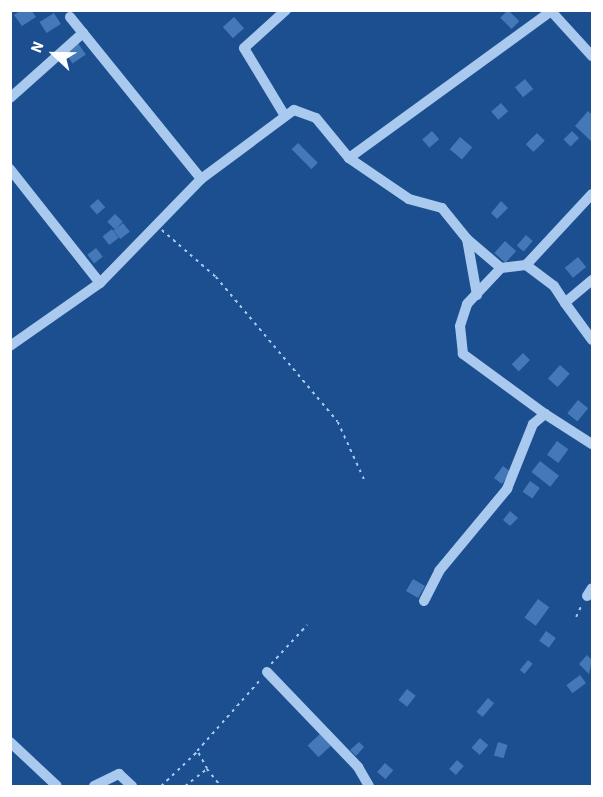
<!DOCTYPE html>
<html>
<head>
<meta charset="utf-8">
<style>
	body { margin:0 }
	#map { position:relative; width:603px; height:797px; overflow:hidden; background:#1b4f8f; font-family:"Source Sans 3",sans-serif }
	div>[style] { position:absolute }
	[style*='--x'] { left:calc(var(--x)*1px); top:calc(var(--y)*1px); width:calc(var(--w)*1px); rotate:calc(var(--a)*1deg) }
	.building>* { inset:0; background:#4478b7; transform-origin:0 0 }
	.path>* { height:1.5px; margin-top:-0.75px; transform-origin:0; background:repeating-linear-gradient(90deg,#a9c9ee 0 3px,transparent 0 7.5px) }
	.minor>* { height:10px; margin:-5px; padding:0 5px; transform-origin:5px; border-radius:5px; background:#a9c9ee }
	span { translate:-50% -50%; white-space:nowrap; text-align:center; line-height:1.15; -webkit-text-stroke:4.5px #1b4f8f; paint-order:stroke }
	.frame { position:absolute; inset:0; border:12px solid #fff; pointer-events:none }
	.north { position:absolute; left:24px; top:24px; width:60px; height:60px; -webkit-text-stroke:4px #1b4f8f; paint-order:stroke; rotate:292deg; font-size:16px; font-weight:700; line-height:24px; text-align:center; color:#fff }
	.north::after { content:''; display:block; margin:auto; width:21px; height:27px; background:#fff; clip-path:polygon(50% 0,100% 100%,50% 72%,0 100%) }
</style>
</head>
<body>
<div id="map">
	<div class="building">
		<i style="clip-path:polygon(21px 10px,31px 10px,36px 17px,22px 26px,14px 15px)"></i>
		<i style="left:508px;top:10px;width:16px;height:11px;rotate:45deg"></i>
		<i style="left:54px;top:13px;width:13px;height:17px;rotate:58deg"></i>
		<i style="left:234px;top:17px;width:15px;height:15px;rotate:48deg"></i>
		<i style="left:78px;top:43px;width:14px;height:16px;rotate:56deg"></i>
		<i style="left:525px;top:79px;width:13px;height:13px;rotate:51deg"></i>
		<i style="left:501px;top:103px;width:11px;height:13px;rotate:49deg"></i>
		<i style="clip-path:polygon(588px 111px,592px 115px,592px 142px,575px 126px)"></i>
		<i style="left:432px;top:131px;width:11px;height:13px;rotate:49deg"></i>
		<i style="left:572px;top:131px;width:10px;height:12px;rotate:45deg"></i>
		<i style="left:537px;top:133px;width:11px;height:16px;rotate:45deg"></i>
		<i style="left:460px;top:137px;width:16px;height:16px;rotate:40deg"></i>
		<i style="left:298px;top:143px;width:28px;height:9px;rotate:45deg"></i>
		<i style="left:98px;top:199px;width:11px;height:11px;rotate:49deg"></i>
		<i style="clip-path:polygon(501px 201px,508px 208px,497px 219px,491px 213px)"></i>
		<i style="left:115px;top:214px;width:11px;height:11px;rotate:45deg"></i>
		<i style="left:123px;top:223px;width:11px;height:12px;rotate:52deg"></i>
		<i style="left:112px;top:229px;width:11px;height:12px;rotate:52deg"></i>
		<i style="left:526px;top:235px;width:9px;height:14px;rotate:41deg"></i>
		<i style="left:505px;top:241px;width:15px;height:16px;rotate:42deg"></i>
		<i style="left:96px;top:248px;width:11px;height:11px;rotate:52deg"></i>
		<i style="left:578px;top:257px;width:13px;height:17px;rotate:51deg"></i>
		<i style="left:523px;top:353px;width:10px;height:16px;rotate:45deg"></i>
		<i style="left:560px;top:365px;width:13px;height:18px;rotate:42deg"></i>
		<i style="left:578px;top:400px;width:13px;height:17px;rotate:39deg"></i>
		<i style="left:557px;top:441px;width:14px;height:17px;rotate:36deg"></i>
		<i style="left:540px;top:461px;width:24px;height:14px;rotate:38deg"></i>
		<i style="left:503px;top:466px;width:10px;height:15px;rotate:37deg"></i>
		<i style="left:530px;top:481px;width:12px;height:13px;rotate:35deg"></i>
		<i style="clip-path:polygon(510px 511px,518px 518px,510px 526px,503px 520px)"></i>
		<i style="left:413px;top:579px;width:14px;height:14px;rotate:30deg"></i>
		<i style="left:538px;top:599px;width:14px;height:23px;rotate:36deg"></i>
		<i style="left:546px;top:631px;width:12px;height:12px;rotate:35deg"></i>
		<i style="clip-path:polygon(587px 655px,592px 660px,589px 674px,579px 664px)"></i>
		<i style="left:528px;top:660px;width:6px;height:13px;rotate:39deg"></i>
		<i style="left:580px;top:675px;width:10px;height:17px;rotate:53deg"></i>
		<i style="left:407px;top:689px;width:11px;height:14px;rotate:38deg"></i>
		<i style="left:488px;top:698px;width:8px;height:18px;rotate:40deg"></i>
		<i style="left:320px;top:734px;width:16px;height:17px;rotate:47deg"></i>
		<i style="left:480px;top:738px;width:11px;height:13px;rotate:41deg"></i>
		<i style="clip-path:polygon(359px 742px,364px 747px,356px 756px,350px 750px)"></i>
		<i style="left:498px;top:742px;width:10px;height:14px;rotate:17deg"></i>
		<i style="left:457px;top:760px;width:9px;height:12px;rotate:41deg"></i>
		<i style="left:385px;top:763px;width:11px;height:12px;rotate:41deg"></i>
	</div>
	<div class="path">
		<i style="--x:162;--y:230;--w:72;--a:41"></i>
		<i style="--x:216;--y:277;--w:189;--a:49.9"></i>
		<i style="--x:338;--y:422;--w:63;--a:65.5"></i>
		<i style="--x:576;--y:617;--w:14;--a:-65"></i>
		<i style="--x:271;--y:664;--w:53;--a:-47.3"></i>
		<i style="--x:207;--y:769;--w:21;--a:-119"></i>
		<i style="--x:197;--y:751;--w:95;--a:-48.4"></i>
		<i style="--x:161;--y:786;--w:50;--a:-43.4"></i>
		<i style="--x:185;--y:786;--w:28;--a:-38"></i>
		<i style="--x:207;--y:769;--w:22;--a:51"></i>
	</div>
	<div class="minor">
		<i style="--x:70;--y:17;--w:208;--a:51"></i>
		<i style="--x:10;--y:98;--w:98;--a:-41.7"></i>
		<i style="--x:285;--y:116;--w:79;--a:-121.1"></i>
		<i style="--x:244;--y:48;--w:57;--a:-42.1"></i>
		<i style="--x:10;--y:169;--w:145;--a:51.7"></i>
		<i style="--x:467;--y:239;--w:57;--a:79.9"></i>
		<i style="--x:526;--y:265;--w:97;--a:-47.1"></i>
		<i style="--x:501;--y:268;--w:25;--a:-7"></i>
		<i style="--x:526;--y:265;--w:35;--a:37"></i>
		<i style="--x:554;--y:286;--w:20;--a:57"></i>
		<i style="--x:592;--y:280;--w:35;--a:140"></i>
		<i style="--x:565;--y:303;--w:46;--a:53.9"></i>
		<i style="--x:10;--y:346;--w:110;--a:-35"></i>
		<i style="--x:100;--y:283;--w:145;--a:-45.8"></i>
		<i style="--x:201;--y:179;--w:116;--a:-36.6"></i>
		<i style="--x:294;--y:110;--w:23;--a:20"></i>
		<i style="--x:316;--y:118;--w:52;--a:50.5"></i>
		<i style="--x:545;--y:414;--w:56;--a:32.6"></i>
		<i style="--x:587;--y:596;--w:9;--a:-58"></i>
		<i style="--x:424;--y:601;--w:34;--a:-63"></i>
		<i style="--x:439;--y:571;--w:107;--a:-50.3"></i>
		<i style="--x:507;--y:489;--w:70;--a:-68.2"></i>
		<i style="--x:533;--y:424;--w:16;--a:-40"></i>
		<i style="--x:545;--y:414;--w:102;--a:-143.8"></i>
		<i style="--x:463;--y:354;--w:28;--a:-96"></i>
		<i style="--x:460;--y:326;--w:23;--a:-72"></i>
		<i style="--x:467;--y:304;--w:50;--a:-46.6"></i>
		<i style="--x:501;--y:268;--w:45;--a:-139.5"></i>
		<i style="--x:467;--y:239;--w:40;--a:-129"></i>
		<i style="--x:442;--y:208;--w:34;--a:-165"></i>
		<i style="--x:409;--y:199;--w:73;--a:-145.7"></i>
		<i style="--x:349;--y:158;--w:250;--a:-36"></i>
		<i style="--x:551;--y:11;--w:61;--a:47.7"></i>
		<i style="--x:267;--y:672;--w:132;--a:46.2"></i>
		<i style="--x:358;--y:767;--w:22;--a:60"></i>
		<i style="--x:10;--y:742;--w:64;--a:43.1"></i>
		<i style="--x:94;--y:786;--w:28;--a:-26"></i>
		<i style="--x:119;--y:774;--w:18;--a:43"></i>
	</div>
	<div class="frame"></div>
	<div class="north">N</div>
</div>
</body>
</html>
